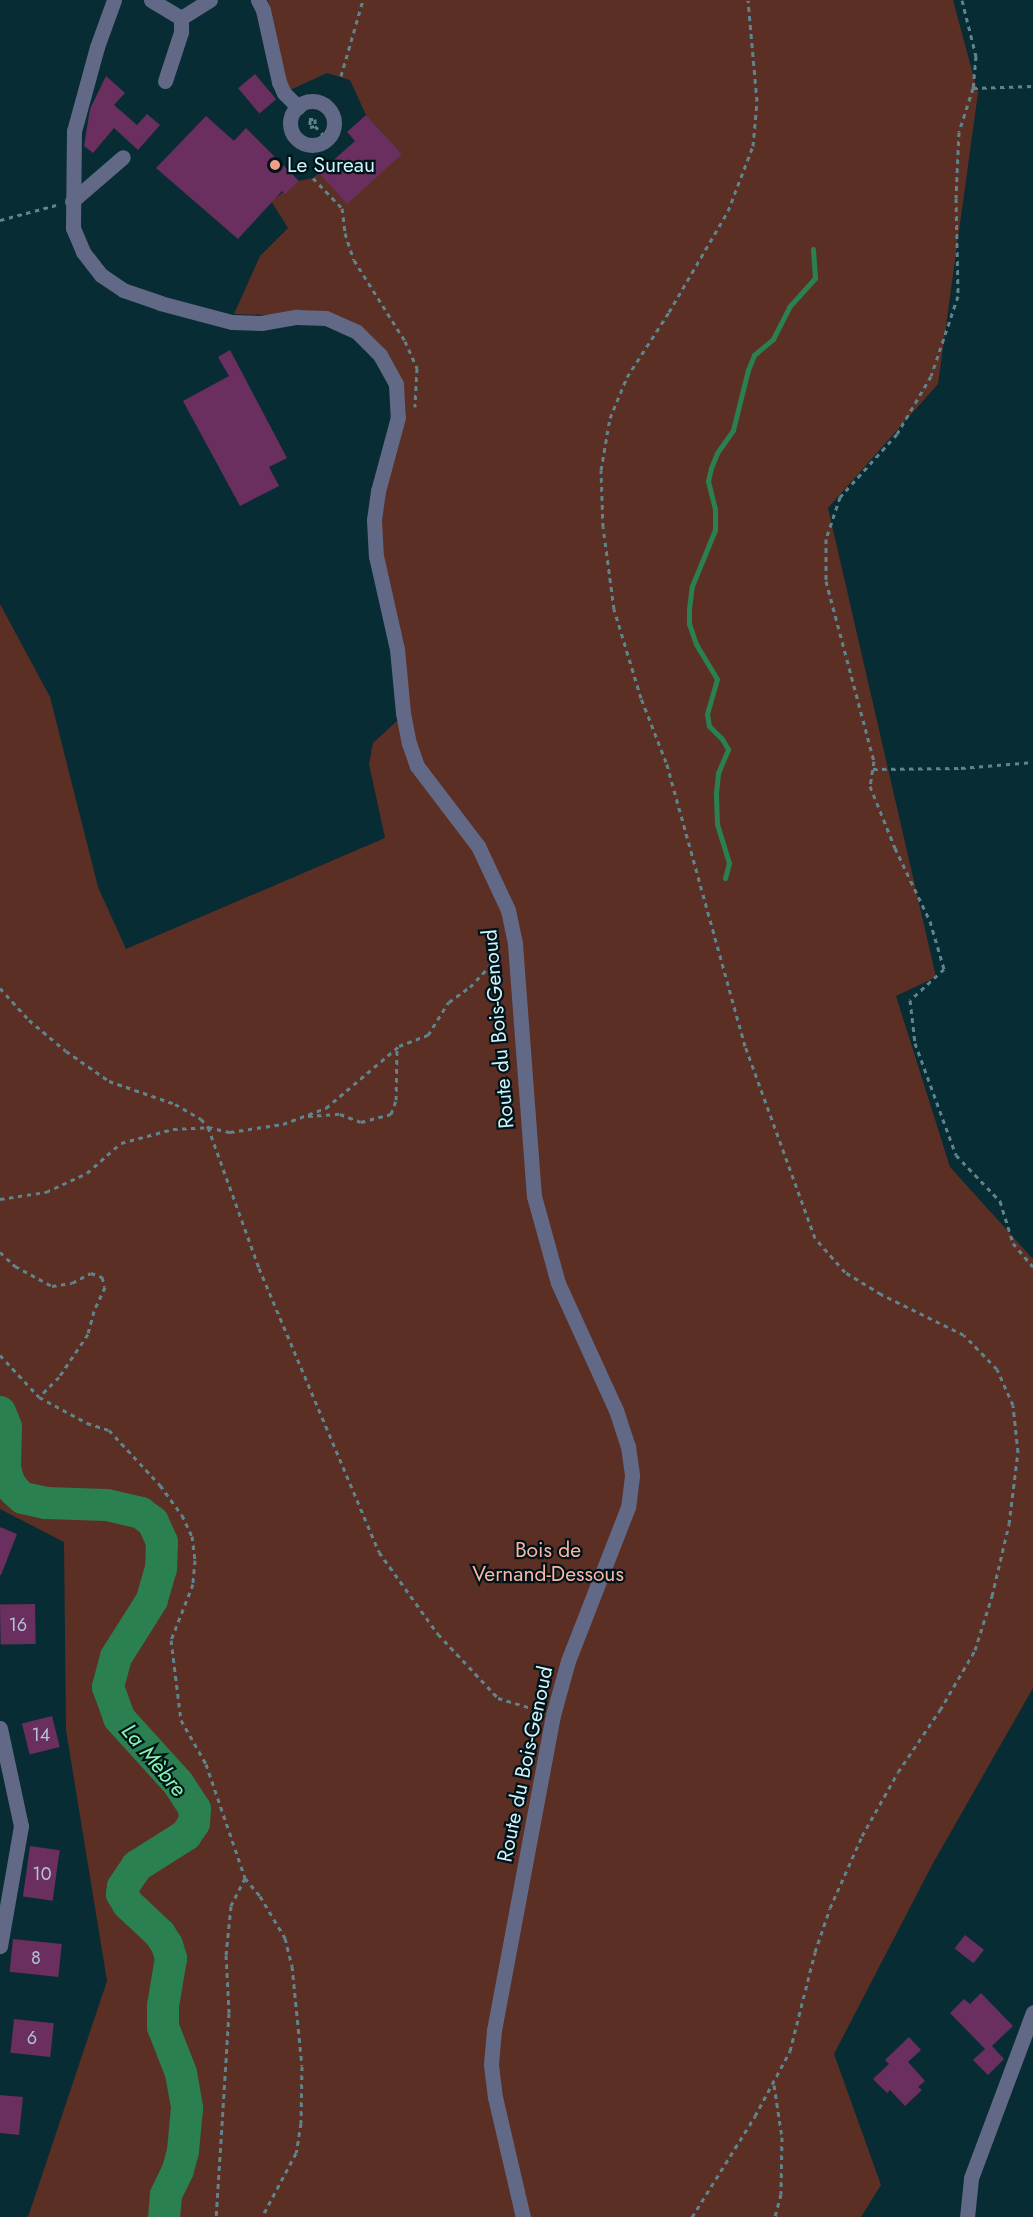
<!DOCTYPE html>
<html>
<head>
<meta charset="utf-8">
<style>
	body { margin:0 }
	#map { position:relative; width:1033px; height:2217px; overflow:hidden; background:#072c34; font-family:Jost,sans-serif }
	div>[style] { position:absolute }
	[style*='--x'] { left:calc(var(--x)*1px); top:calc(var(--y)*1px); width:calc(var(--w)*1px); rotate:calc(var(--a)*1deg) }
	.green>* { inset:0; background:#5c2f24 }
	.stream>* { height:5px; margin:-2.5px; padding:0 2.5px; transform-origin:2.5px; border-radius:2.5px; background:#2a8050 }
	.river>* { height:32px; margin:-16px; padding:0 16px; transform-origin:16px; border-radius:16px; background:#2a8050 }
	.building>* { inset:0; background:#6a2f5f; transform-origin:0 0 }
	.path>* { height:3px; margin-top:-1.5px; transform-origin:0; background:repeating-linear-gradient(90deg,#5e848d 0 4.5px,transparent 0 9px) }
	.minor>* { height:15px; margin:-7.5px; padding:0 7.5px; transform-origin:7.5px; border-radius:7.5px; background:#626986 }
	.minor>.ring { margin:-7.5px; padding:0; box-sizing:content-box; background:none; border:15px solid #626986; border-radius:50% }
	.dots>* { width:16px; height:16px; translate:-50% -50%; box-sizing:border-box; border:3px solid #001318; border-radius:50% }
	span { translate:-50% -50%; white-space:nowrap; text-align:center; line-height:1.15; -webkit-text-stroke:4.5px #001318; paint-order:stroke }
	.number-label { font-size:18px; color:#b4c3d6 }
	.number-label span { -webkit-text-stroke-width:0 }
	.poi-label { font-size:21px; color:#cdf4fe }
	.left { translate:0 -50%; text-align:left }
	.street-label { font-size:21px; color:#cdf4fe }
	.park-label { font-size:21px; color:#fab5a3 }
	.water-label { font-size:22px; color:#87f6b1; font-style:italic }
</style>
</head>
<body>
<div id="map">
	<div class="green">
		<i style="clip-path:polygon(268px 0,953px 0,978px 93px,938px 384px,828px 508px,936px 977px,896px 996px,950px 1167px,1033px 1259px,1033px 1688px,932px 1865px,834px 2054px,881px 2185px,861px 2217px,28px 2217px,107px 1981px,66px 1730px,64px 1542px,0 1509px,0 604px,50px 697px,98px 887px,126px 949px,385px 838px,369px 764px,373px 743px,410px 709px,404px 648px,383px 555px,381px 520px,385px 493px,404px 417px,361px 327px,269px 315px,234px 314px,260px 256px,288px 228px,271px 201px,299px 181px,313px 178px,319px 173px,402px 154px,366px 115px,350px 80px,327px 73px,290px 90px,285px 80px)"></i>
	</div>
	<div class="stream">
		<i style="--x:725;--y:878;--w:16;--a:-75"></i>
		<i style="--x:729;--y:863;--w:41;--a:-107.1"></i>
		<i style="--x:717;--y:824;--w:31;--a:-92"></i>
		<i style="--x:716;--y:793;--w:20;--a:-84"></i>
		<i style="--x:718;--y:773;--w:26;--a:-67"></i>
		<i style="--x:728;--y:749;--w:12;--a:-121"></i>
		<i style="--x:722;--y:739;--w:18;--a:-135"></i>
		<i style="--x:709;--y:726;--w:12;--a:-99"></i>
		<i style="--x:707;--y:714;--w:36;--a:-74"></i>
		<i style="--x:717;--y:679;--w:41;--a:-121"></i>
		<i style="--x:696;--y:644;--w:21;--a:-109"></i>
		<i style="--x:689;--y:624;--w:15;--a:-90"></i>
		<i style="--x:689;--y:609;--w:23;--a:-83"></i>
		<i style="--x:692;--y:586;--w:61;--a:-67.7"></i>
		<i style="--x:715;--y:530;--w:21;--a:-90"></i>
		<i style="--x:715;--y:509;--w:29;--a:-104"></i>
		<i style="--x:708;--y:481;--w:13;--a:-77"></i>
		<i style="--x:711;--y:468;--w:16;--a:-68"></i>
		<i style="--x:717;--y:453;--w:28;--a:-55"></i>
		<i style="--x:733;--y:430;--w:62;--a:-76"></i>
		<i style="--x:748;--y:370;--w:16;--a:-68"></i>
		<i style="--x:754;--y:355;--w:25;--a:-40"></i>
		<i style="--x:773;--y:339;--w:36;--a:-63"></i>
		<i style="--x:789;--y:307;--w:39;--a:-48"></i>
		<i style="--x:815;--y:278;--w:29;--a:-94"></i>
	</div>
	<div class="river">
		<i style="--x:0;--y:1412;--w:16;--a:68"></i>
		<i style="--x:6;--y:1427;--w:40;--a:91.4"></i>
		<i style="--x:5;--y:1467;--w:13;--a:77"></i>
		<i style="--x:8;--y:1480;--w:12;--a:59"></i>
		<i style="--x:14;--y:1490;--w:12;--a:42"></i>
		<i style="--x:23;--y:1498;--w:24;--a:12"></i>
		<i style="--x:46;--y:1503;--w:61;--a:1.9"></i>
		<i style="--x:107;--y:1505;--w:35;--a:13"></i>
		<i style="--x:141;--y:1513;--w:15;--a:37"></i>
		<i style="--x:153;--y:1522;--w:22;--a:66"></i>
		<i style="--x:162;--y:1542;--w:26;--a:92"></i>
		<i style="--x:161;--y:1568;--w:33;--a:106"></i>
		<i style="--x:152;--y:1600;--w:67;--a:122.3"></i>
		<i style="--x:116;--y:1657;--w:31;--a:105"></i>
		<i style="--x:108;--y:1687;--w:33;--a:70"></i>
		<i style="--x:119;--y:1718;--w:88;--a:47.8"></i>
		<i style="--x:178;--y:1783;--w:31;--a:57"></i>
		<i style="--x:195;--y:1809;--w:14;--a:94"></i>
		<i style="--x:194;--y:1823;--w:14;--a:124"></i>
		<i style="--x:186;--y:1835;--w:58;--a:147.7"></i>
		<i style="--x:137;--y:1866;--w:25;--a:124"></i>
		<i style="--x:123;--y:1887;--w:7;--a:98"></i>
		<i style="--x:122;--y:1894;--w:12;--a:59"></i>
		<i style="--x:128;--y:1904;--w:44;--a:43.2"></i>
		<i style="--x:160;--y:1934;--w:13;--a:58"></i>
		<i style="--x:167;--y:1945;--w:14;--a:73"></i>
		<i style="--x:171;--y:1958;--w:49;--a:99.5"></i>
		<i style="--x:163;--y:2006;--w:21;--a:90"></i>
		<i style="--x:163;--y:2027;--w:49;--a:68.6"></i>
		<i style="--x:181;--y:2073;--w:36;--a:80"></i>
		<i style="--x:187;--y:2108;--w:43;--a:95.3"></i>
		<i style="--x:183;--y:2151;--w:20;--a:105"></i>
		<i style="--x:178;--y:2170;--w:28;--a:116"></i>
		<i style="--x:166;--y:2195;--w:22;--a:95"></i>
	</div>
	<div class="building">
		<i style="left:255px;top:74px;width:33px;height:22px;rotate:50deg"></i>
		<i style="clip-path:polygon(106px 76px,125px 93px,114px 105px,137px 125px,147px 114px,160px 125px,138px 150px,114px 128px,93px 153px,84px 146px,90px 109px)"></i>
		<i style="clip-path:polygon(366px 115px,402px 154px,347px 204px,319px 173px,355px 141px,347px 132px)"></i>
		<i style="clip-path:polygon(206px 116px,234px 141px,246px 128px,299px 181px,285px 194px,282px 191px,238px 239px,156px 168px)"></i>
		<i style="clip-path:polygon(230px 350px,287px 458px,269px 467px,279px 486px,240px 506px,183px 401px,229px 376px,218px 357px)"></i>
		<i style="clip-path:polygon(0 1527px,17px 1534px,1px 1575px,0 1575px)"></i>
		<i style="left:35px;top:1604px;width:40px;height:35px;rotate:89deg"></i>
		<i style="left:52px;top:1716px;width:32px;height:31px;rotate:76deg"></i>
		<i style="left:30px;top:1846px;width:30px;height:51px;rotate:8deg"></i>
		<i style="left:965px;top:1935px;width:24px;height:17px;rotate:38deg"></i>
		<i style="left:13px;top:1939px;width:49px;height:33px;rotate:6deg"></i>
		<i style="clip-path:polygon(981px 1993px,1013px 2026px,992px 2046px,1004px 2059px,988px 2075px,973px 2060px,985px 2049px,950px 2013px,964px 1999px,970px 2004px)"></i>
		<i style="left:14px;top:2019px;width:40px;height:34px;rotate:6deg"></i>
		<i style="clip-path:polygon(909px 2037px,921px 2050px,908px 2062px,925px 2081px,918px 2087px,922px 2090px,905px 2106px,890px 2090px,887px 2093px,873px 2079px,889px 2064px,885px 2060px)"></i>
		<i style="clip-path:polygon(0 2095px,23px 2097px,19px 2135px,0 2133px)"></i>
	</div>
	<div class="path">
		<i style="--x:962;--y:0;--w:58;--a:76"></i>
		<i style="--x:976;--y:56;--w:32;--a:95"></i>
		<i style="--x:973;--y:88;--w:60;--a:-1.9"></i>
		<i style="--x:341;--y:76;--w:79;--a:-73.9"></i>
		<i style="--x:973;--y:88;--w:46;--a:107.7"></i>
		<i style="--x:959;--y:132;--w:66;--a:92.6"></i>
		<i style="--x:956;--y:198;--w:98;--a:88.8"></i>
		<i style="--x:958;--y:296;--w:84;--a:108.6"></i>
		<i style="--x:931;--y:376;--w:67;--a:120.4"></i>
		<i style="--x:897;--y:434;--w:85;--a:132.1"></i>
		<i style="--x:840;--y:497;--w:44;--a:108.4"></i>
		<i style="--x:826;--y:539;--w:42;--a:90"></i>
		<i style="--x:826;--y:581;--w:186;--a:75.1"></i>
		<i style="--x:874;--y:761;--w:25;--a:99"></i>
		<i style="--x:870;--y:786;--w:67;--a:68"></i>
		<i style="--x:895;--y:848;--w:81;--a:64.4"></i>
		<i style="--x:930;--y:921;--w:50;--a:73.7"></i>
		<i style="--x:944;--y:969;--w:46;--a:137.6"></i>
		<i style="--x:910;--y:1000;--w:43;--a:83.4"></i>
		<i style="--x:915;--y:1043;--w:119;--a:69.9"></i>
		<i style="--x:956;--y:1155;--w:64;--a:46.3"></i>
		<i style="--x:1000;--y:1201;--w:44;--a:72.8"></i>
		<i style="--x:1013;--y:1243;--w:31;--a:50"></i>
		<i style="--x:309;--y:119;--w:6;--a:0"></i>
		<i style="--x:315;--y:119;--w:7;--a:90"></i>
		<i style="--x:315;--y:126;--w:19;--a:47"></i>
		<i style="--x:310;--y:120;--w:7;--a:90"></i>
		<i style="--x:310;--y:127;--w:5;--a:-11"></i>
		<i style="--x:313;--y:178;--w:42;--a:46"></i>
		<i style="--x:342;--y:208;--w:25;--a:83"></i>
		<i style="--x:345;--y:233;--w:28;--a:72"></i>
		<i style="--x:354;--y:260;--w:96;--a:57.8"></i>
		<i style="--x:405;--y:341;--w:30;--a:66"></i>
		<i style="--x:417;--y:368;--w:39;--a:93"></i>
		<i style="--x:0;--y:220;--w:58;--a:-15"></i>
		<i style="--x:873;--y:769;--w:88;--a:-0.7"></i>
		<i style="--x:961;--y:768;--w:72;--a:-4.8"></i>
		<i style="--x:0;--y:988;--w:43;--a:47.8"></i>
		<i style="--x:29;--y:1020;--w:48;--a:40"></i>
		<i style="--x:66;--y:1051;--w:52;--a:34.9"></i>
		<i style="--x:109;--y:1081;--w:70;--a:19.2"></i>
		<i style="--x:175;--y:1104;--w:30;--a:30"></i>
		<i style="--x:201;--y:1119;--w:11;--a:49"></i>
		<i style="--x:208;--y:1127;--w:150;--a:70.1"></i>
		<i style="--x:259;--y:1268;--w:308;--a:67.1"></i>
		<i style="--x:379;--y:1552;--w:101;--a:54.3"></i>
		<i style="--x:438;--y:1634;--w:88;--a:46.8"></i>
		<i style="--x:498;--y:1698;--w:42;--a:16.7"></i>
		<i style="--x:308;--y:1116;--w:32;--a:-4"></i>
		<i style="--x:340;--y:1114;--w:22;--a:21"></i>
		<i style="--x:361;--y:1122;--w:31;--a:-15"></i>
		<i style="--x:391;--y:1114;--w:15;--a:-70"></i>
		<i style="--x:396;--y:1100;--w:50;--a:-88.9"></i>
		<i style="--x:0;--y:1199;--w:47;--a:-8.7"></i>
		<i style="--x:46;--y:1192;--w:45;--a:-24.9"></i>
		<i style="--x:87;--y:1173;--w:45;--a:-41.4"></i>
		<i style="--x:121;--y:1143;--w:54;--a:-15.1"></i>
		<i style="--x:173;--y:1129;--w:35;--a:-3"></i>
		<i style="--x:208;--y:1127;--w:23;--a:13"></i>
		<i style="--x:230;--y:1132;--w:54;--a:-8.6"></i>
		<i style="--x:283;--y:1124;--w:46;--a:-20.4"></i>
		<i style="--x:326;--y:1108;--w:96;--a:-40.3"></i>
		<i style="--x:399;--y:1046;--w:31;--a:-21"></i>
		<i style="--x:428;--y:1035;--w:39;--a:-58"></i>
		<i style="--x:449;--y:1002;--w:26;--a:-36"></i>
		<i style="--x:470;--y:987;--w:44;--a:-46.8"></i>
		<i style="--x:0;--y:1252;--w:21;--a:43"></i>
		<i style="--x:15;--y:1266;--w:42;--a:28.4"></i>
		<i style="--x:52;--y:1286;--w:20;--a:-9"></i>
		<i style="--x:72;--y:1283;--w:21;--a:-28"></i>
		<i style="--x:91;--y:1273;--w:12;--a:20"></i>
		<i style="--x:102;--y:1277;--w:10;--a:73"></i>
		<i style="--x:105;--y:1287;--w:26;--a:115"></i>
		<i style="--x:94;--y:1311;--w:24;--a:105"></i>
		<i style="--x:88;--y:1334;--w:52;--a:124"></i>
		<i style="--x:59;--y:1377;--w:27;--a:135"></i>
		<i style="--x:0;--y:1355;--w:57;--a:47.1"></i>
		<i style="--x:39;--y:1397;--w:55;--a:28.4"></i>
		<i style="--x:87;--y:1423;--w:23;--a:18"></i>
		<i style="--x:109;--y:1430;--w:75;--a:47.2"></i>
		<i style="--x:160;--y:1485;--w:37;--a:54"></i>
		<i style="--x:182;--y:1515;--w:23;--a:65"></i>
		<i style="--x:192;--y:1536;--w:24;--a:83"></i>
		<i style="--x:195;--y:1560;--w:24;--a:95"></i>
		<i style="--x:193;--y:1584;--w:60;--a:111.4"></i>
		<i style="--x:171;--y:1640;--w:81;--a:82.9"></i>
		<i style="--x:181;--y:1720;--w:51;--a:60.4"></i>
		<i style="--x:206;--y:1764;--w:120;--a:71.1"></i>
		<i style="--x:245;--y:1878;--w:31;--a:117"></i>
		<i style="--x:231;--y:1906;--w:49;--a:95.8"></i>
		<i style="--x:226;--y:1955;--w:58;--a:87"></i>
		<i style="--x:229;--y:2013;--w:204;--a:93.6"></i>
		<i style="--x:245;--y:1878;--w:23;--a:50"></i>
		<i style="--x:260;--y:1896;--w:49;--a:59.2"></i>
		<i style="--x:285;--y:1938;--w:29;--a:76"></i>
		<i style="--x:292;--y:1966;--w:100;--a:84.3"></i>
		<i style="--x:302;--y:2066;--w:57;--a:91"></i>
		<i style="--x:301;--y:2123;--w:30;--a:99"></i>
		<i style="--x:296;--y:2153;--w:72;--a:118"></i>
		<i style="--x:774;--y:2085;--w:53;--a:81.3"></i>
		<i style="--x:782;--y:2137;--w:57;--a:91"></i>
		<i style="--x:781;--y:2194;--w:24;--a:105"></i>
		<i style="--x:692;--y:2217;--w:119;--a:-58"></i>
		<i style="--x:755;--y:2116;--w:74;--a:-61.7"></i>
		<i style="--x:790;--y:2051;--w:102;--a:-75.8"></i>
		<i style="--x:815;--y:1952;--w:46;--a:-71.2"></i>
		<i style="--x:830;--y:1908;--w:79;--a:-66"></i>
		<i style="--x:862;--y:1836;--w:73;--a:-60.6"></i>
		<i style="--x:898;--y:1772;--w:75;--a:-55.9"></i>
		<i style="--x:940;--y:1710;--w:69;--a:-59.7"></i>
		<i style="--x:975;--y:1650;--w:57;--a:-72.5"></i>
		<i style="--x:992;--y:1596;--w:74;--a:-76.7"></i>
		<i style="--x:1009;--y:1524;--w:73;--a:-82.9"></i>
		<i style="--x:1018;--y:1452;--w:47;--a:-96.1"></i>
		<i style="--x:1013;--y:1405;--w:39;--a:-114"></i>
		<i style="--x:997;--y:1369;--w:47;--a:-134.1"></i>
		<i style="--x:964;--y:1335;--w:93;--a:-153.7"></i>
		<i style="--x:881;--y:1294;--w:42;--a:-148.6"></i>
		<i style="--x:845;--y:1272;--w:45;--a:-131.4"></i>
		<i style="--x:815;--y:1238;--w:204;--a:-110"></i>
		<i style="--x:745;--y:1046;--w:295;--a:-105.5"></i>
		<i style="--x:666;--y:762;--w:69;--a:-111.3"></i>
		<i style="--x:641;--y:698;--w:93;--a:-106.9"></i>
		<i style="--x:614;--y:609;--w:83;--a:-97.6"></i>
		<i style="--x:603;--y:527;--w:57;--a:-92"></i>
		<i style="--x:601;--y:470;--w:53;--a:-80.2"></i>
		<i style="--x:610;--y:418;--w:44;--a:-67.5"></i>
		<i style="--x:627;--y:377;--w:77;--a:-57.1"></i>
		<i style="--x:669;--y:312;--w:117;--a:-59.7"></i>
		<i style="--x:728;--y:211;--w:70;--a:-69"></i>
		<i style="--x:753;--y:146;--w:45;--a:-84.9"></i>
		<i style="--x:757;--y:101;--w:101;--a:-95.1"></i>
	</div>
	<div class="minor">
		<i style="--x:114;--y:0;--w:50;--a:109.9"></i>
		<i style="--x:97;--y:47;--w:87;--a:105.3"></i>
		<i style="--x:74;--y:131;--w:97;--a:90.6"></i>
		<i style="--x:73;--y:228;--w:26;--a:67"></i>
		<i style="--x:83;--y:252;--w:29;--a:52"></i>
		<i style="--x:101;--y:275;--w:27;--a:34"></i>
		<i style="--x:123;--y:290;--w:39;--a:19"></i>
		<i style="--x:160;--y:303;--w:74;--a:14.8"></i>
		<i style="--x:232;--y:322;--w:29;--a:2"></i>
		<i style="--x:261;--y:323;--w:36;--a:-10"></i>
		<i style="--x:296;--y:317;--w:30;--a:2"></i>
		<i style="--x:326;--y:318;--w:34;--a:24"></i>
		<i style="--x:357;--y:332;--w:33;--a:45"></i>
		<i style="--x:380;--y:355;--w:33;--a:61"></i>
		<i style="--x:396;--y:384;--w:33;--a:87"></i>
		<i style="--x:398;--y:417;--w:77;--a:105.1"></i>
		<i style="--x:378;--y:491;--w:29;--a:98"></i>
		<i style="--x:374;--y:520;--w:36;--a:87"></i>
		<i style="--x:376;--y:556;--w:95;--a:77.3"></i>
		<i style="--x:397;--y:649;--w:64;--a:84.6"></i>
		<i style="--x:403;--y:713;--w:31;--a:79"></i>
		<i style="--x:409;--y:743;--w:24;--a:71"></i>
		<i style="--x:417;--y:766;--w:101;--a:52.7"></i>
		<i style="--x:478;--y:846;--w:71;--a:64.9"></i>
		<i style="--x:508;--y:910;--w:35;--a:78"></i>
		<i style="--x:515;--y:944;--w:253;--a:85.7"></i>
		<i style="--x:534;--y:1196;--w:90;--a:74.6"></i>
		<i style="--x:558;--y:1283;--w:140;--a:65.5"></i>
		<i style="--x:616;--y:1410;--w:38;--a:72"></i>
		<i style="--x:628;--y:1446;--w:30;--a:82"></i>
		<i style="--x:632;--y:1476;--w:31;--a:97"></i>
		<i style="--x:628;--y:1507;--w:165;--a:111.3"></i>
		<i style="--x:568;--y:1661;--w:56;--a:105.5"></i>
		<i style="--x:553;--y:1715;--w:320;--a:100.6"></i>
		<i style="--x:494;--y:2030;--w:35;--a:95"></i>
		<i style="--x:491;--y:2065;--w:32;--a:83"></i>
		<i style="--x:495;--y:2097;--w:123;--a:76.9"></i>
		<i style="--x:151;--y:0;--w:35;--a:31"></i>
		<i style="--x:181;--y:18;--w:34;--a:-32"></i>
		<i style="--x:258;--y:0;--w:11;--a:63"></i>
		<i style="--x:263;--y:10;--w:74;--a:77.5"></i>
		<i style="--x:279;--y:82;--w:12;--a:66"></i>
		<i style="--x:284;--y:93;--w:20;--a:45"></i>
		<i style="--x:165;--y:81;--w:52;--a:-71.9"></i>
		<i style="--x:181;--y:32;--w:14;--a:-90"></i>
		<i class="ring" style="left:290px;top:101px;width:29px;height:29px"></i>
		<i style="--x:72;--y:201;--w:67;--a:-40.8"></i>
		<i style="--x:0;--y:1728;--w:100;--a:77.9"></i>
		<i style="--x:21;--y:1826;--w:122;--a:99.9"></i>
		<i style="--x:967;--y:2217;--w:39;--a:-84"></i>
		<i style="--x:971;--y:2178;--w:177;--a:-69.5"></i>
	</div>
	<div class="dots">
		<i style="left:275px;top:165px;background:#f49e88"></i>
	</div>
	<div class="number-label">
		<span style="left:18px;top:1625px">16</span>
		<span style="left:41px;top:1735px">14</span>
		<span style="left:42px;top:1874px">10</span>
		<span style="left:36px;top:1958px">8</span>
		<span style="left:32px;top:2038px">6</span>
	</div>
	<div class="poi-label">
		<span class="left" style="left:287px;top:165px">Le Sureau</span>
	</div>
	<div class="street-label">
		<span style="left:498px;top:1029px;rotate:-95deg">Route du Bois-Genoud</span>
		<span style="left:525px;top:1764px;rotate:-78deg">Route du Bois-Genoud</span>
	</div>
	<div class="park-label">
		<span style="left:548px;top:1562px">Bois de<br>Vernand-Dessous</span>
	</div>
	<div class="water-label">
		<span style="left:154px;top:1760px;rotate:50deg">La Mèbre</span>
	</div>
</div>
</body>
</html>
